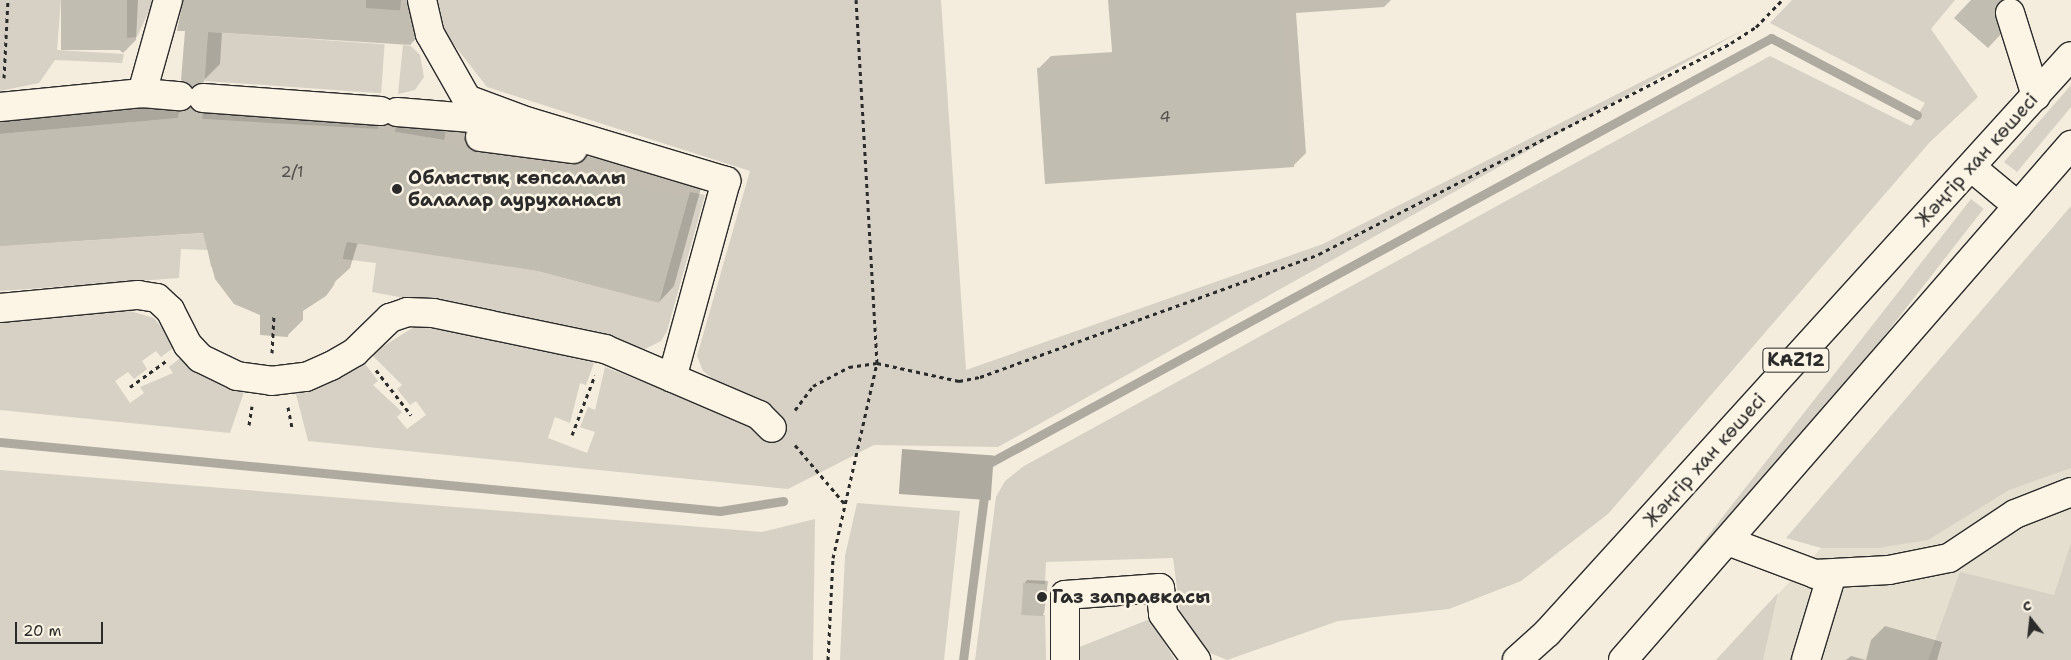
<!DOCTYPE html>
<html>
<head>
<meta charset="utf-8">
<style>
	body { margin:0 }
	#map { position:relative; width:2071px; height:660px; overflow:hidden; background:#f4edde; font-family:"Shantell Sans",sans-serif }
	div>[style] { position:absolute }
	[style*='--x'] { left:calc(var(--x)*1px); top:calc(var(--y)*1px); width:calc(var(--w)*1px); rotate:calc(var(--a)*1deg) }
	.built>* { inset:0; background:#e5dfd0 }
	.green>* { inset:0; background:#d6d1c4; transform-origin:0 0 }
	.water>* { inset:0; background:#afaaa0; transform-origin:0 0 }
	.shadow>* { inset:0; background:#0003 }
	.stream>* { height:9px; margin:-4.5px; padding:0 4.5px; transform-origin:4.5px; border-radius:4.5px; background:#afaaa0 }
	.building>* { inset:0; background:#c2bdb1; transform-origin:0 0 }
	.path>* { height:3px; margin-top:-1.5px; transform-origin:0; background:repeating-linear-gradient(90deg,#2b2b2b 0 4px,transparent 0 8px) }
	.roads { filter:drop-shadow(1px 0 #2b2b2b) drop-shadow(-1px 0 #2b2b2b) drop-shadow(0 1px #2b2b2b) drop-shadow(0 -1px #2b2b2b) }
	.minor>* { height:28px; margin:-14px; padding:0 14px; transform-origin:14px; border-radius:14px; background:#fcf5e5 }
	.major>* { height:28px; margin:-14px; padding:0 14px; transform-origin:14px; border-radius:14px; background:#fcf5e5 }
	.dots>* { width:14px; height:14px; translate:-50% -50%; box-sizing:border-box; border:2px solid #fcf5e5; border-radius:50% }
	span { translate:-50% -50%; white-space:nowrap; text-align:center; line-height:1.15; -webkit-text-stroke:5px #fcf5e5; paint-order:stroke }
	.number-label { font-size:16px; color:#51504c }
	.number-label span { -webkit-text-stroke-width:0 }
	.shield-label span { padding:1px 4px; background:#fcf5e5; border:1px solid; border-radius:4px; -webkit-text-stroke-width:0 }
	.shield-label { font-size:18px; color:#2b2b2b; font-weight:700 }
	.street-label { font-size:19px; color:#2b2b2b }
	.poi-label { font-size:19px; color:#2b2b2b; font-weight:700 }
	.left { translate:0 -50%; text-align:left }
	.north { position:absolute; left:2006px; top:595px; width:50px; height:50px; -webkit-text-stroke:4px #fcf5e5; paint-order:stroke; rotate:344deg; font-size:14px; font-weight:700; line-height:20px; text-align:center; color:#2b2b2b }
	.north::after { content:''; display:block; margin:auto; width:18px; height:22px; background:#2b2b2b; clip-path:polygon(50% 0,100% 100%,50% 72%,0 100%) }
	.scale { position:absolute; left:15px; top:622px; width:88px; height:22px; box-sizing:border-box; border:2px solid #2b2b2b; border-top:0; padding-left:6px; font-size:15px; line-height:18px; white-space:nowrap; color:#2b2b2b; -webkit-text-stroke:4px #fcf5e5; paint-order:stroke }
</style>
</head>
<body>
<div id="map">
	<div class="built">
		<i style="clip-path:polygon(2071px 372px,2071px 660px,1716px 660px,1860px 507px)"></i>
	</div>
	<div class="green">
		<i style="clip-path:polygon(0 0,61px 0,57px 50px,124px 54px,122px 63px,55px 60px,39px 83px,0 91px)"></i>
		<i style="clip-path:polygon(127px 0,154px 0,137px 37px,125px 38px)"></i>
		<i style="clip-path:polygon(366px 0,401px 0,400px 11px,365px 15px)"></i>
		<i style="clip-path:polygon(433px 0,941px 0,966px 370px,1323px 244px,1747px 28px,998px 447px,874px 445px,788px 489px,308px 441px,295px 390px,363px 361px,378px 381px,373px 385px,402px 412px,397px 417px,407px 429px,426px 415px,416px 401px,410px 405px,397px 389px,402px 385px,371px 354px,414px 327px,430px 323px,594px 363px,586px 385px,580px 383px,570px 423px,555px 417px,548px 438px,587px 453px,595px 432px,580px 427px,588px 407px,595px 410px,605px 367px,740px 420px,764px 437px,767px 407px,712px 378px,703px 371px,697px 356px,750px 171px,487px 87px,441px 28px)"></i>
		<i style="clip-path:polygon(1792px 0,1955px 0,1931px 29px,1978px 97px,1929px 143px,1608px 514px,1521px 581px,1449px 609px,1338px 621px,1227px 660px,1208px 652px,1180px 612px,1173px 558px,1046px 562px,1045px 584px,1023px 583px,1022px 615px,1045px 615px,1046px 660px,975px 660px,996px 497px,1005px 481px,1024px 466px,1770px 56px,1911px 126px,1925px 103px,1770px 23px)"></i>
		<i style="left:208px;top:32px;width:177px;height:49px;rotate:4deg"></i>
		<i style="clip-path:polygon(403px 45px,411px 46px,420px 55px,424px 77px,415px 90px,398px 94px)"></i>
		<i style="clip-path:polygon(2071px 85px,2071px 107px,2017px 172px,2004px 162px)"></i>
		<i style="clip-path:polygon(135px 109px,179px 109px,179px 118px,0 134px,0 119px)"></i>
		<i style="left:203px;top:109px;width:176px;height:10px;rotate:4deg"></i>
		<i style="clip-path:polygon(396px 123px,447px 126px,444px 140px,395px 132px)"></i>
		<i style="clip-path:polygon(690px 192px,705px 195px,667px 331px,661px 341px,645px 349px,524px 320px,372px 292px,376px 263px,343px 259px,345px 241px,537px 271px,659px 303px)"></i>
		<i style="left:1971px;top:199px;width:16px;height:614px;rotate:38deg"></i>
		<i style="clip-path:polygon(2071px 206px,2071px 468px,2009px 490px,1928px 540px,1878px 548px,1821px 548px,1786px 538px)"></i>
		<i style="clip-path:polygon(207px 233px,207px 250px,181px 249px,179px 278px,0 291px,0 246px)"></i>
		<i style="clip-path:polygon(130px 311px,154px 318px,176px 346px,161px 357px,156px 351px,142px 361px,147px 369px,134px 379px,128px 372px,115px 381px,130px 403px,144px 393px,140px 387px,173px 373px,169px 367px,183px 356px,195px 370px,245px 389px,230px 433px,0 410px,0 320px)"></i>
		<i style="clip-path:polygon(0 470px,762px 532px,815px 519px,813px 660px,0 660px)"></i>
		<i style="clip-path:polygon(857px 503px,960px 511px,944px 660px,840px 660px,845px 556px)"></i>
		<i style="clip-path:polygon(2071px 543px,2071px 660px,1928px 660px,1960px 572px,2054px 595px)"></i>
		<i style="clip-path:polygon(1778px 593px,1763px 660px,1716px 660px,1762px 610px)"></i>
		<i style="clip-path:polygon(1150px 619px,1175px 660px,1077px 660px,1077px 648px)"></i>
	</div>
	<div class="water">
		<i style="left:902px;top:449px;width:92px;height:45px;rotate:4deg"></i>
	</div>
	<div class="shadow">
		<i style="clip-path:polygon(62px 0,138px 0,136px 40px,123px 53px)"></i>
		<i style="clip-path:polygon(184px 0,424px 0,426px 28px,411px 44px,222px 32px,220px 64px,204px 80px,186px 30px)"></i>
		<i style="clip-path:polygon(1110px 0,1391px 0,1384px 7px,1296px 13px,1306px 153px,1293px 166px,1038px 69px,1051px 56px,1113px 52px)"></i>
		<i style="clip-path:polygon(1972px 0,2006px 0,2010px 24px,1998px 37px)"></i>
		<i style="clip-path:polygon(189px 104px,396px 114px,703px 181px,674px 286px,659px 302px,538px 270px,358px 242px,350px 268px,303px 311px,303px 320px,287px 336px,261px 314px,234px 303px,211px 266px,204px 232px,0 246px,0 120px)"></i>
		<i style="clip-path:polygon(1027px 580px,1048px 581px,1044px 614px,1024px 584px)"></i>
		<i style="clip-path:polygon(1885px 626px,1942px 642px,1937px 660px,1846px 660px,1851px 656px,1866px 660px,1871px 640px)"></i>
	</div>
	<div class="stream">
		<i style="--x:0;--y:442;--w:723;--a:5.47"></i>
		<i style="--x:720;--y:511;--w:64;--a:-9"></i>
		<i style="--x:982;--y:467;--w:898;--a:-28.53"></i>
		<i style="--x:1771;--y:38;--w:165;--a:27.8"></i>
		<i style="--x:963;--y:660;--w:172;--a:-82.7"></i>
	</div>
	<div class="building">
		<i style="left:61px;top:0;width:66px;height:50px"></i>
		<i style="clip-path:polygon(183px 0,366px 0,366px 8px,409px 11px,411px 45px,208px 32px,204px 82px,192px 87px,181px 80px,185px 31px,177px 31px)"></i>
		<i style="clip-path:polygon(1108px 0,1282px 0,1294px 167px,1045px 184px,1037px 68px,1113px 63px)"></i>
		<i style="clip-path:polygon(1971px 0,2002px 0,1995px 10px,2000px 35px,1988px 48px,1954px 18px)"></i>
		<i style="clip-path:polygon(191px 107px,202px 114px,202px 119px,379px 129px,444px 140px,478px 152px,688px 196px,659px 303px,537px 271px,347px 242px,334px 285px,326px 296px,289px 320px,288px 337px,260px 335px,260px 315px,234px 304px,215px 279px,203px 233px,0 246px,0 134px,178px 118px,179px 112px)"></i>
		<i style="left:1023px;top:583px;width:22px;height:32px;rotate:3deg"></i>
	</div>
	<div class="path">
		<i style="--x:4;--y:78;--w:78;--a:-87.1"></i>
		<i style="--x:272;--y:353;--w:38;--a:-87"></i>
		<i style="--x:376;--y:370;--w:57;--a:52.1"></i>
		<i style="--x:130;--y:387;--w:44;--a:-35.8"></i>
		<i style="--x:288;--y:407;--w:20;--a:79"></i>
		<i style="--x:795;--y:410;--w:30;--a:-53"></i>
		<i style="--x:813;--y:386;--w:41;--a:-27.8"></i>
		<i style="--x:849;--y:367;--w:28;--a:-8"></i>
		<i style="--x:877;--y:363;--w:84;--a:12.4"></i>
		<i style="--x:959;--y:381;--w:21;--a:-11"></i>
		<i style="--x:980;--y:377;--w:361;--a:-19.9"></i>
		<i style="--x:1319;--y:254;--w:463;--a:-27.1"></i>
		<i style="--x:1731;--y:43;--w:30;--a:-33"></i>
		<i style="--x:1756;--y:27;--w:37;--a:-46"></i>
		<i style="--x:249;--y:425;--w:19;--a:-81"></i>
		<i style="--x:572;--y:435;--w:64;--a:-69"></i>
		<i style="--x:795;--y:445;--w:76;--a:49.8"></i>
		<i style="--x:828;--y:660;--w:102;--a:-87.2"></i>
		<i style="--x:833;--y:558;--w:200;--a:-77.3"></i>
		<i style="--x:877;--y:363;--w:364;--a:-93.3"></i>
	</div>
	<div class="roads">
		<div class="minor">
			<i style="--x:422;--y:0;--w:35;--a:77"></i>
			<i style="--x:430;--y:34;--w:75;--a:60.4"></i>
			<i style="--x:467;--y:99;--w:66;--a:20.4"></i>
			<i style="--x:529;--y:122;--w:206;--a:16.7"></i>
			<i style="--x:726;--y:181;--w:204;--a:105.3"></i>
			<i style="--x:2010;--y:13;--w:87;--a:72.6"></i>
			<i style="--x:142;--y:93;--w:97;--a:-74.4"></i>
			<i style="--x:203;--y:98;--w:178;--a:4.2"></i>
			<i style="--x:0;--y:107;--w:143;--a:-5.6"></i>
			<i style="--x:142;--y:93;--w:38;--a:5"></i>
			<i style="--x:397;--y:112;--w:100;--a:4.6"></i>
			<i style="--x:480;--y:137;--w:94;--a:7.4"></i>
			<i style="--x:1971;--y:167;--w:61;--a:39.7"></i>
			<i style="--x:0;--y:308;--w:139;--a:-5.4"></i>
			<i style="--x:138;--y:295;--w:19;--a:9"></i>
			<i style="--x:157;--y:298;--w:18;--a:43"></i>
			<i style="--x:170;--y:310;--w:39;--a:63"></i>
			<i style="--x:188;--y:345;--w:18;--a:47"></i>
			<i style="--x:200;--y:358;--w:41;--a:25.9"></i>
			<i style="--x:237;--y:376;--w:34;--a:8"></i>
			<i style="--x:271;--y:381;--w:35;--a:-7"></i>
			<i style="--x:306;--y:377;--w:27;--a:-24"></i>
			<i style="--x:331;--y:366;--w:28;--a:-30"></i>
			<i style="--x:355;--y:352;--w:49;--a:-44.2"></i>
			<i style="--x:390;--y:318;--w:18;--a:-19"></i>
			<i style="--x:407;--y:312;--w:26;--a:2"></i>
			<i style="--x:433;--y:313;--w:176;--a:11.8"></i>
			<i style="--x:605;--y:349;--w:168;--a:23.2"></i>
			<i style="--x:759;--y:415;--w:18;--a:45"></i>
			<i style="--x:1730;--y:542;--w:91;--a:20.6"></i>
			<i style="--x:1815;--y:574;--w:74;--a:-3.1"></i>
			<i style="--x:1889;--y:570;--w:61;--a:-11.3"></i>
			<i style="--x:1949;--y:558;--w:79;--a:-33.7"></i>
			<i style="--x:2015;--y:514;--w:60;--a:-21.4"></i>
			<i style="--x:1065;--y:660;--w:65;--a:-90"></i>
			<i style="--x:1065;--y:595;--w:95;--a:-4.2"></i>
			<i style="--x:1160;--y:588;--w:26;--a:83"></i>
			<i style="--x:1163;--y:614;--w:57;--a:54.3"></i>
			<i style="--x:1806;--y:660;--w:90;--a:-73.2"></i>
		</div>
		<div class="major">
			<i style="--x:1517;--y:660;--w:40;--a:-42"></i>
			<i style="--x:1547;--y:633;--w:779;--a:-47.76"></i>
			<i style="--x:1623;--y:660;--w:683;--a:-48.98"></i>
		</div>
	</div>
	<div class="dots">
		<i style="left:397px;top:189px;background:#2b2b2b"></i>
		<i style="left:1042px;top:597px;background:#2b2b2b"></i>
	</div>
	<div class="number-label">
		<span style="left:1165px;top:117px">4</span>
		<span style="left:292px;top:172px">2/1</span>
	</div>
	<div class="shield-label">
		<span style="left:1796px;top:360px">KAZ12</span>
	</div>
	<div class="street-label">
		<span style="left:1977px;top:160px;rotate:-48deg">Жәңгір хан көшесі</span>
		<span style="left:1705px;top:460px;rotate:-48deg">Жәңгір хан көшесі</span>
	</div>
	<div class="poi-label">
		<span class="left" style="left:408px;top:189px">Облыстық көпсалалы<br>балалар ауруханасы</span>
		<span class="left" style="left:1052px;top:597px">Газ заправкасы</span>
	</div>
	<div class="north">С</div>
	<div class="scale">20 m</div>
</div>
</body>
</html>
